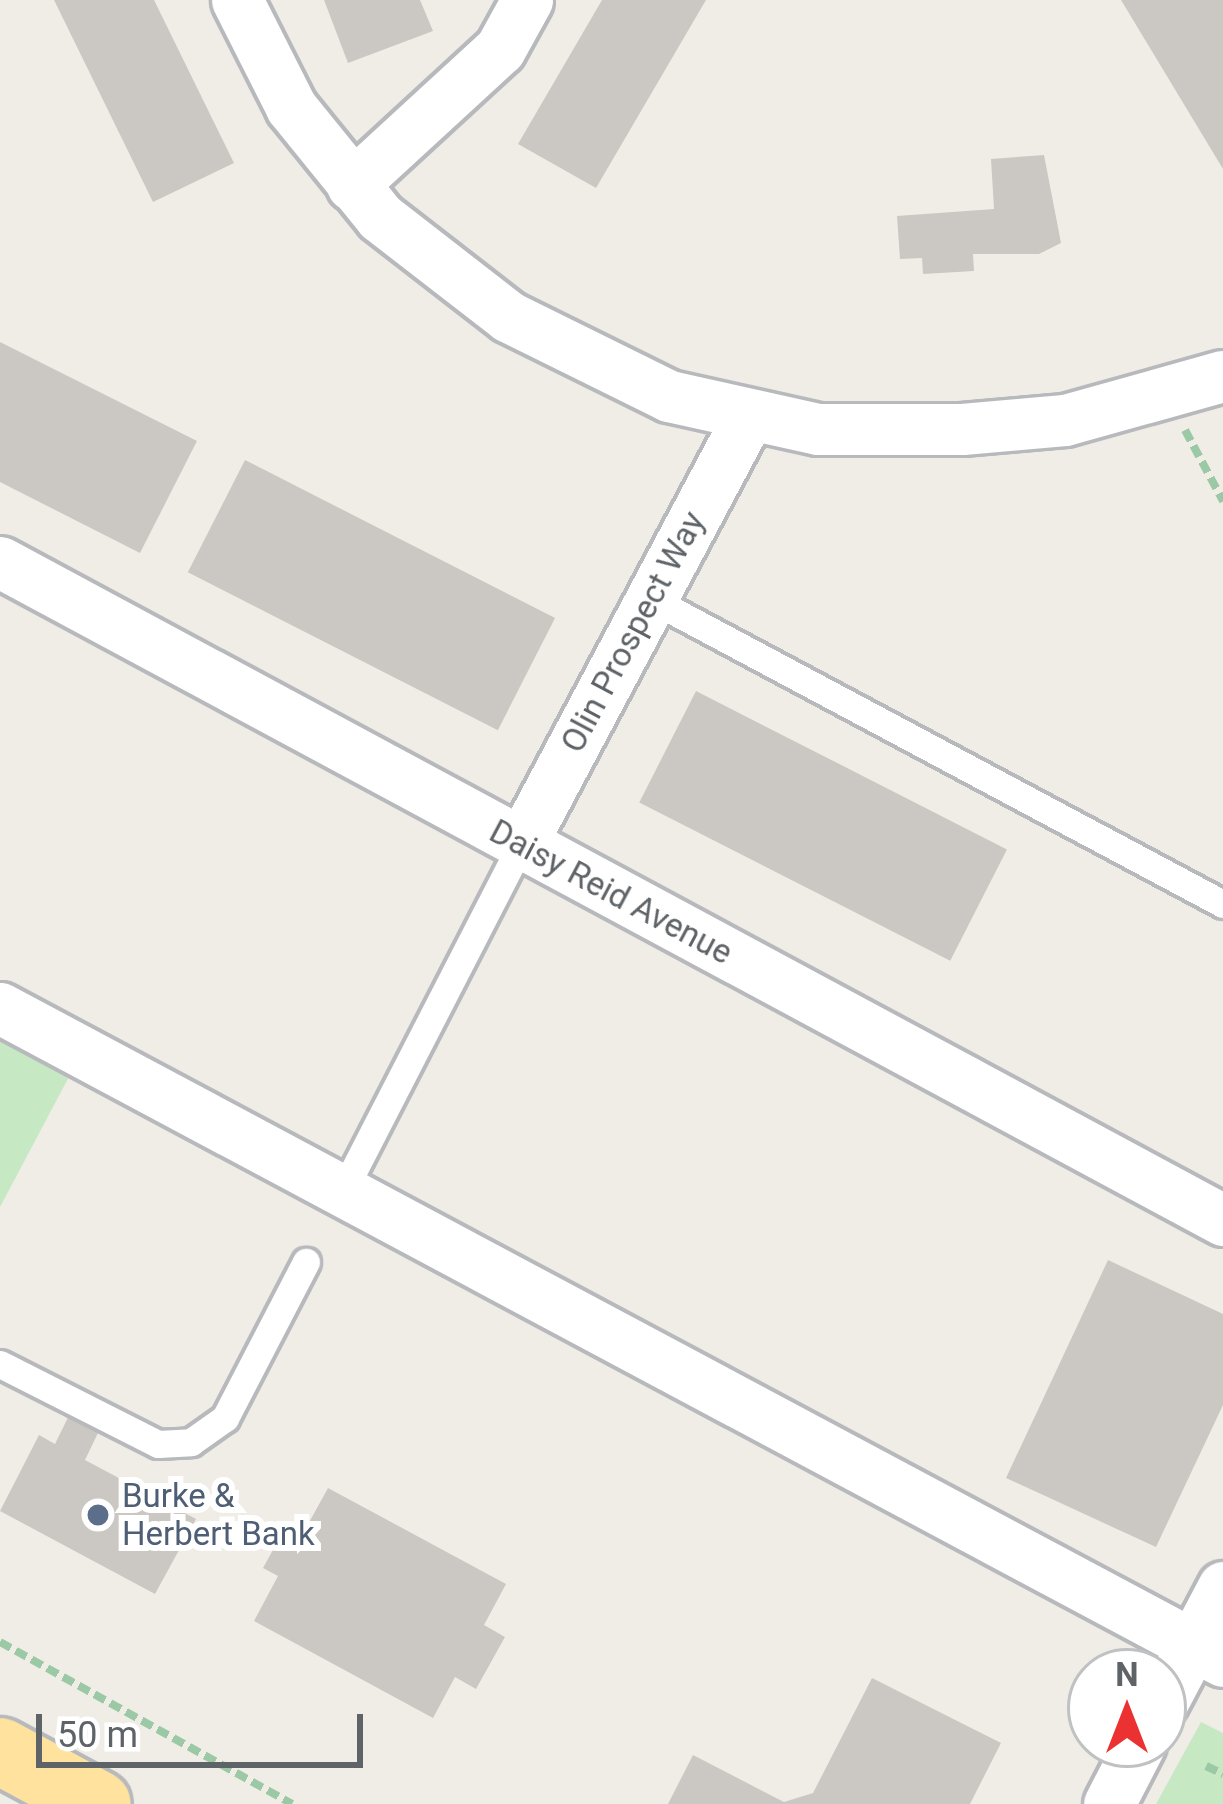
<!DOCTYPE html>
<html>
<head>
<meta charset="utf-8">
<style>
	body { margin:0 }
	#map { position:relative; width:1223px; height:1804px; overflow:hidden; background:#f0ede6; font-family:Roboto,sans-serif }
	div>[style] { position:absolute }
	[style*='--x'] { left:calc(var(--x)*1px); top:calc(var(--y)*1px); width:calc(var(--w)*1px); rotate:calc(var(--a)*1deg) }
	.green>* { inset:0; background:#c6e8c3 }
	.building>* { inset:0; background:#cbc8c3; transform-origin:0 0 }
	.path>* { height:8px; margin-top:-4px; transform-origin:0; background:repeating-linear-gradient(90deg,#9cc9a5 0 12px,transparent 0 18px) }
	.roads { filter:drop-shadow(3px 0 #b7b9bd) drop-shadow(-3px 0 #b7b9bd) drop-shadow(0 3px #b7b9bd) drop-shadow(0 -3px #b7b9bd) }
	.service>* { height:27px; margin:-13.5px; padding:0 13.5px; transform-origin:13.5px; border-radius:13.5px; background:#fff }
	.minor>* { height:51px; margin:-25.5px; padding:0 25.5px; transform-origin:25.5px; border-radius:25.5px; background:#fff }
	.trunk>* { height:66px; margin:-33px; padding:0 33px; transform-origin:33px; border-radius:33px; background:#fee29e }
	.dots>* { width:33px; height:33px; translate:-50% -50%; box-sizing:border-box; border:6px solid #fff; border-radius:50% }
	span { translate:-50% -50%; white-space:nowrap; text-align:center; line-height:1.15; -webkit-text-stroke:12px #fff; paint-order:stroke }
	.street-label { font-size:33px; color:#5e6367 }
	.service-label { font-size:33px; color:#4e5e75 }
	.left { translate:0 -50%; text-align:left }
	.north { position:absolute; left:1067px; top:1648px; width:120px; height:120px; box-sizing:border-box; background:#fff; border:3px solid #bfc1c2; border-radius:50%; rotate:0deg; font-size:33px; font-weight:700; line-height:48px; text-align:center; color:#5e6367 }
	.north::after { content:''; display:block; margin:auto; width:42px; height:54px; background:#ec3132; clip-path:polygon(50% 0,100% 100%,50% 72%,0 100%) }
	.scale { position:absolute; left:36px; top:1714px; width:327px; height:54px; box-sizing:border-box; border:6px solid #5e6367; border-top:0; padding-left:15px; font-size:36px; line-height:42px; white-space:nowrap; color:#5e6367; -webkit-text-stroke:9px #fff; paint-order:stroke }
</style>
</head>
<body>
<div id="map">
	<div class="green">
		<i style="clip-path:polygon(0 1035px,71px 1073px,0 1207px)"></i>
		<i style="clip-path:polygon(1201px 1722px,1223px 1733px,1223px 1804px,1156px 1804px)"></i>
	</div>
	<div class="building">
		<i style="clip-path:polygon(54px 0,154px 0,234px 163px,153px 202px)"></i>
		<i style="clip-path:polygon(324px 0,420px 0,433px 31px,348px 63px)"></i>
		<i style="clip-path:polygon(602px 0,706px 0,596px 188px,518px 144px)"></i>
		<i style="clip-path:polygon(1121px 0,1223px 0,1223px 169px)"></i>
		<i style="clip-path:polygon(1044px 155px,1061px 243px,1039px 254px,973px 254px,974px 271px,923px 274px,922px 258px,900px 259px,897px 216px,994px 209px,991px 159px)"></i>
		<i style="clip-path:polygon(0 342px,197px 441px,140px 553px,0 482px)"></i>
		<i style="left:245px;top:460px;width:348px;height:126px;rotate:27deg"></i>
		<i style="left:696px;top:691px;width:349px;height:125px;rotate:27deg"></i>
		<i style="clip-path:polygon(1108px 1260px,1223px 1314px,1223px 1405px,1156px 1547px,1006px 1478px)"></i>
		<i style="clip-path:polygon(80px 1393px,110px 1408px,85px 1460px,196px 1519px,155px 1594px,0 1511px,39px 1435px,55px 1444px)"></i>
		<i style="clip-path:polygon(328px 1488px,506px 1584px,484px 1625px,505px 1637px,476px 1689px,455px 1677px,433px 1718px,254px 1621px,278px 1576px,263px 1568px,285px 1528px,301px 1537px)"></i>
		<i style="clip-path:polygon(872px 1678px,1001px 1743px,970px 1804px,668px 1804px,693px 1755px,784px 1802px,813px 1793px)"></i>
	</div>
	<div class="path">
		<i style="--x:1185;--y:430;--w:81;--a:61.8"></i>
		<i style="--x:0;--y:1642;--w:334;--a:29"></i>
		<i style="--x:1206;--y:1766;--w:19;--a:25"></i>
	</div>
	<div class="roads">
		<div class="service">
			<i style="--x:651;--y:599;--w:648;--a:28.07"></i>
			<i style="--x:343;--y:1191;--w:390;--a:-62.8"></i>
			<i style="--x:0;--y:1364;--w:177;--a:26.9"></i>
			<i style="--x:158;--y:1444;--w:33;--a:-3"></i>
			<i style="--x:191;--y:1442;--w:42;--a:-35.2"></i>
			<i style="--x:225;--y:1418;--w:176;--a:-62.6"></i>
		</div>
		<div class="minor">
			<i style="--x:237;--y:0;--w:120;--a:63.2"></i>
			<i style="--x:291;--y:107;--w:141;--a:51"></i>
			<i style="--x:380;--y:217;--w:163;--a:37.8"></i>
			<i style="--x:509;--y:317;--w:178;--a:26.3"></i>
			<i style="--x:669;--y:396;--w:153;--a:12.5"></i>
			<i style="--x:818;--y:429;--w:144;--a:0"></i>
			<i style="--x:962;--y:429;--w:103;--a:-5"></i>
			<i style="--x:1065;--y:420;--w:164;--a:-15.6"></i>
			<i style="--x:352;--y:185;--w:201;--a:-42.6"></i>
			<i style="--x:500;--y:49;--w:56;--a:-61.1"></i>
			<i style="--x:0;--y:562;--w:1389;--a:28.28"></i>
			<i style="--x:521;--y:844;--w:480;--a:-62"></i>
			<i style="--x:0;--y:1008;--w:1386;--a:28.1"></i>
			<i style="--x:1163;--y:1701;--w:129;--a:-62.2"></i>
			<i style="--x:1109;--y:1804;--w:68;--a:-62.7"></i>
		</div>
		<div class="trunk">
			<i style="--x:0;--y:1751;--w:111;--a:28.4"></i>
		</div>
	</div>
	<div class="dots">
		<i style="left:98px;top:1515px;background:#5c6f8a"></i>
	</div>
	<div class="street-label">
		<span style="left:633px;top:632px;rotate:-62deg">Olin Prospect Way</span>
		<span style="left:611px;top:892px;rotate:28deg">Daisy Reid Avenue</span>
	</div>
	<div class="service-label">
		<span class="left" style="left:122px;top:1515px">Burke &amp;<br>Herbert Bank</span>
	</div>
	<div class="north">N</div>
	<div class="scale">50 m</div>
</div>
</body>
</html>
